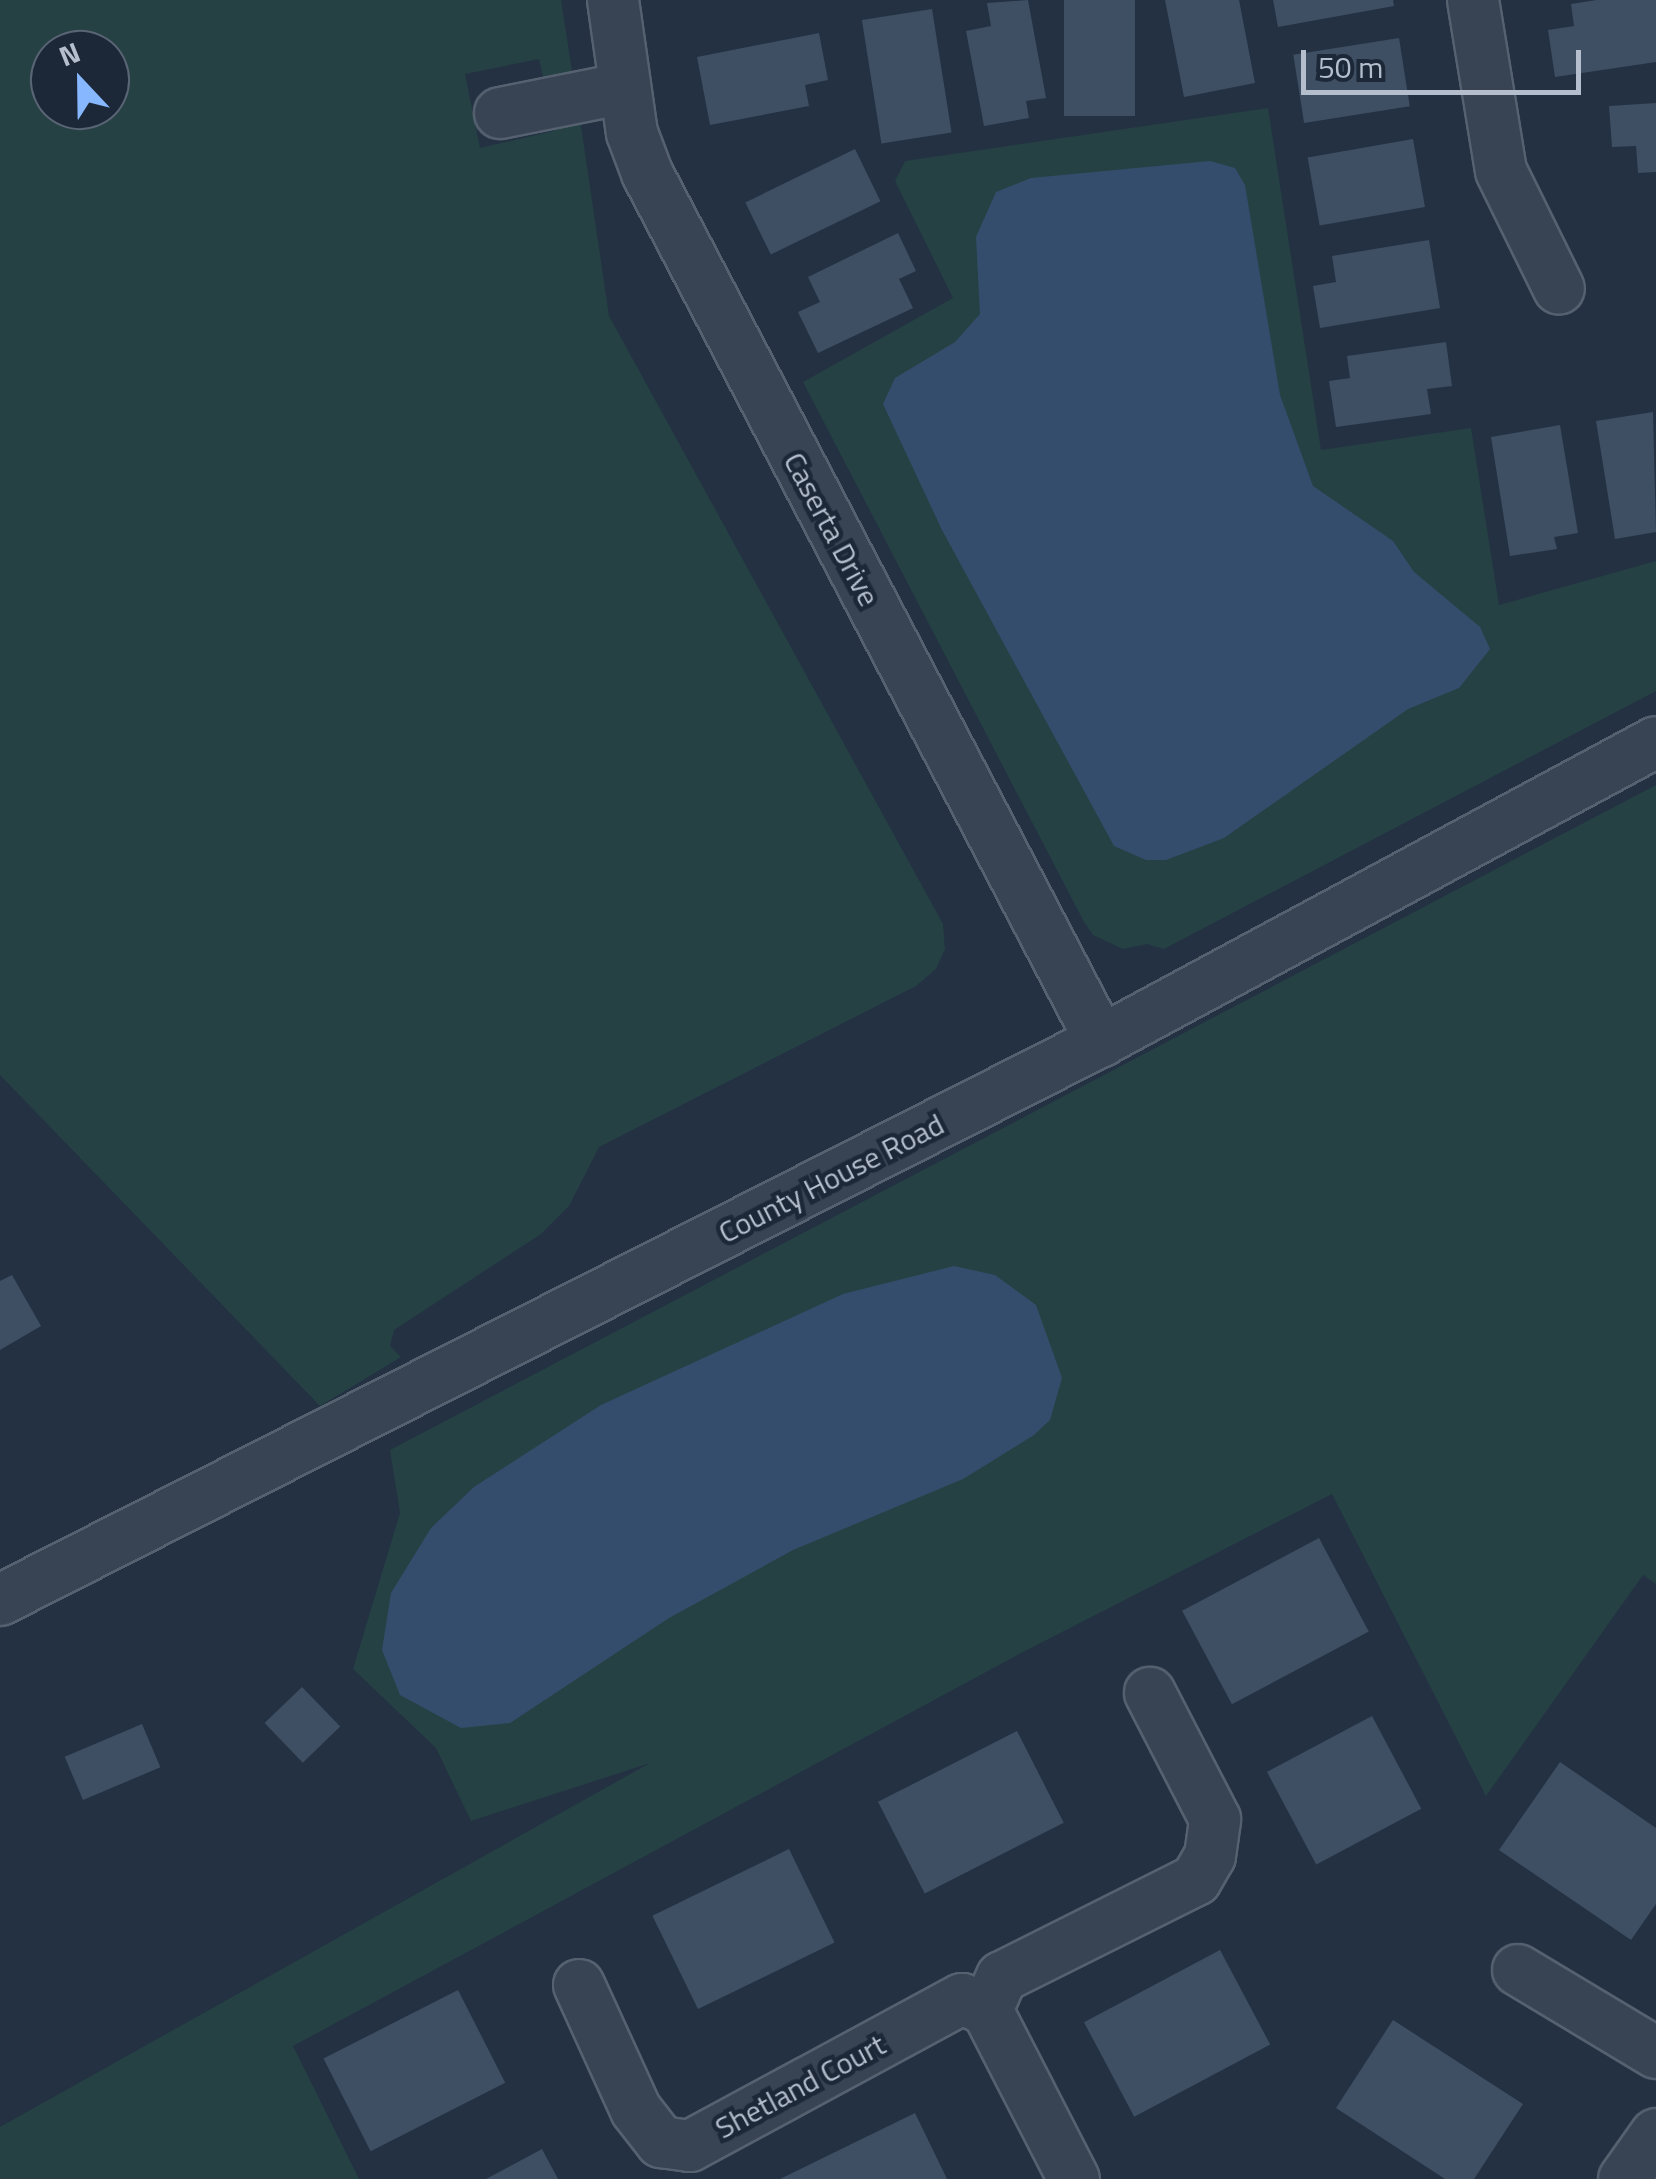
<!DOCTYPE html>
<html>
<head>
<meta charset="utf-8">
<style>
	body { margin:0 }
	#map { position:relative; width:1656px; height:2179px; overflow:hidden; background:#233143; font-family:"Titillium Web",sans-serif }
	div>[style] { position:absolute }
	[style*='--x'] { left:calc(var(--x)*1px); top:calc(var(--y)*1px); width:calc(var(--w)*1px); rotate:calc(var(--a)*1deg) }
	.green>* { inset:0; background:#254144 }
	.water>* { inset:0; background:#354d6c }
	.building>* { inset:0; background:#3f4f63; transform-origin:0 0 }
	.roads { filter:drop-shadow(2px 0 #566170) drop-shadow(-2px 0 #566170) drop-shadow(0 2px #566170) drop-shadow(0 -2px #566170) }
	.minor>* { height:50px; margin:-25px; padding:0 25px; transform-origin:25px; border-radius:25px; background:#384353 }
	span { translate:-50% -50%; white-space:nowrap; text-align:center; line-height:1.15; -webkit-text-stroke:9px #1c2838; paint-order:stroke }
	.street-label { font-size:30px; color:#b5becd }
	.north { position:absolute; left:30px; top:30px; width:100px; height:100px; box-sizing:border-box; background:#1c2838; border:2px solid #596474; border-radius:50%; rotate:338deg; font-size:28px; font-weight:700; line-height:40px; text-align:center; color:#b5becd }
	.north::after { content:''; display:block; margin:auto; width:35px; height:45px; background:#87b7ff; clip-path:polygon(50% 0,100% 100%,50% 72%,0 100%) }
	.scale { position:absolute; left:1301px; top:50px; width:280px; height:45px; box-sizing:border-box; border:5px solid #b5becd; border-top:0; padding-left:12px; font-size:30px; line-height:35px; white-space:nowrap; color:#b5becd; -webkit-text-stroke:8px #1c2838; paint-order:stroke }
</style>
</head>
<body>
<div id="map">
	<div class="green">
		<i style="clip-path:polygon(evenodd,0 0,561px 0,574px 84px,546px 89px,539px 59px,465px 74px,480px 148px,554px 131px,550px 113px,578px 106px,609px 316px,943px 924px,945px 949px,936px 969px,916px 986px,599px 1147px,569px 1206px,541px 1234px,394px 1330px,390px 1346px,401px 1357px,320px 1406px,0 1075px,0 0,50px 50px,110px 50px,110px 110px,50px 110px,50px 50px)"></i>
		<i style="clip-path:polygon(1268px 108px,1321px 450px,1471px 428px,1499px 605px,1656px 561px,1656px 691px,1164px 949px,1147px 944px,1123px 949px,1093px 935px,1084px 922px,803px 382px,953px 298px,895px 181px,905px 161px)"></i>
		<i style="clip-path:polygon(1656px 785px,1656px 1584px,1643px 1575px,1486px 1796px,1332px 1494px,1023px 1652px,293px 2046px,359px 2179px,0 2179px,0 2127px,650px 1763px,471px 1821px,436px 1748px,353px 1669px,400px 1513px,390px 1450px)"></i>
	</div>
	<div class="water">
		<i style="clip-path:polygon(1210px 161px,1235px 168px,1245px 185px,1280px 395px,1313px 486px,1393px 541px,1414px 572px,1480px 627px,1490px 649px,1459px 688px,1408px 709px,1224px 838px,1166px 860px,1146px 860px,1114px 846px,942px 530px,883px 404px,895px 378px,955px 342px,980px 314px,976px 237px,996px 192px,1031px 178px)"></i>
		<i style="clip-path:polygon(954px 1266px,995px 1275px,1036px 1305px,1062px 1378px,1050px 1420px,1034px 1435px,963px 1479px,793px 1550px,669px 1618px,510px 1723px,461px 1728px,400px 1695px,382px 1650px,391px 1593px,431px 1528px,474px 1487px,601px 1405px,843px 1294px)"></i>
	</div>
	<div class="building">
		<i style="clip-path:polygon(1028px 0,1046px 98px,1026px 101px,1029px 118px,984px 126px,966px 31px,991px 26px,987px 3px)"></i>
		<i style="left:1064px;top:0;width:71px;height:116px"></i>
		<i style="clip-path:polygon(1165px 0,1239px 0,1255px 83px,1184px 97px)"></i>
		<i style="clip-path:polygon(1273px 0,1393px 0,1394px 6px,1278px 27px)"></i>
		<i style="clip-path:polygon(1597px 0,1656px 0,1656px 62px,1555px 77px,1548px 30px,1574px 26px,1571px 4px)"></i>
		<i style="left:932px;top:9px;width:125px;height:71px;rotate:81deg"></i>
		<i style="clip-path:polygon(819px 33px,828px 80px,805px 85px,809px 106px,710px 125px,697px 57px)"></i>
		<i style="left:1399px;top:38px;width:69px;height:107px;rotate:81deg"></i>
		<i style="clip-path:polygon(1656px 103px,1656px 172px,1638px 173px,1636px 146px,1612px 147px,1609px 106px)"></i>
		<i style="left:1413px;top:139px;width:69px;height:107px;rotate:80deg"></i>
		<i style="left:855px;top:149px;width:58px;height:122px;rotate:64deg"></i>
		<i style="clip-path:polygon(898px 233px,916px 271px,899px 279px,913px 308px,818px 353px,798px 312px,820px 302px,808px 277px)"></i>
		<i style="clip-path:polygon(1429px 240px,1440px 308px,1320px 328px,1313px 286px,1336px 282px,1332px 256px)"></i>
		<i style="clip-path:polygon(1446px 342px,1452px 386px,1427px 389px,1431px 414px,1336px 427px,1329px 381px,1350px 378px,1347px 356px)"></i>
		<i style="clip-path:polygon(1653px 412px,1656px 532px,1615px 539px,1596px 421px)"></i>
		<i style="clip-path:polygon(1560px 425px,1578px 533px,1554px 537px,1557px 549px,1510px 556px,1491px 437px)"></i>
		<i style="clip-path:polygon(12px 1275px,41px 1326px,0 1350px,0 1281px)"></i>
		<i style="left:1319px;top:1538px;width:106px;height:155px;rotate:62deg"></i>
		<i style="left:302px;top:1687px;width:55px;height:52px;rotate:46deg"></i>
		<i style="left:1372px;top:1716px;width:105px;height:119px;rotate:62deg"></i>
		<i style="left:142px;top:1724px;width:47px;height:84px;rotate:67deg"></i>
		<i style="left:1017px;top:1731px;width:103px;height:156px;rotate:63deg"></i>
		<i style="clip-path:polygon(1560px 1762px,1656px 1828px,1656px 1904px,1631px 1940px,1499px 1850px)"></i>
		<i style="left:789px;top:1849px;width:104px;height:152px;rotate:64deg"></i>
		<i style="left:1220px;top:1950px;width:107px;height:154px;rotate:62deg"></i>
		<i style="left:458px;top:1990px;width:104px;height:151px;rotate:63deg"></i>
		<i style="clip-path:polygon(1393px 2020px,1523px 2104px,1474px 2179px,1445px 2179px,1336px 2108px)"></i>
		<i style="clip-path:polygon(915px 2113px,947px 2179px,780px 2179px)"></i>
		<i style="clip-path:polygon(542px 2149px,558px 2179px,486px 2179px)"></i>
	</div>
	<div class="roads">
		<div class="minor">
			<i style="--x:613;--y:0;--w:134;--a:81.9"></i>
			<i style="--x:632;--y:133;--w:43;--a:69.4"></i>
			<i style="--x:647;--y:173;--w:980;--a:62.39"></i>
			<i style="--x:1473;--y:0;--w:173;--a:80.7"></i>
			<i style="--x:1501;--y:171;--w:131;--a:63.8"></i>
			<i style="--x:500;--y:113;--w:127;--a:-11.3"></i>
			<i style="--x:0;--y:1600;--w:1235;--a:-26.92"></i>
			<i style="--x:1101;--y:1041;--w:630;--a:-28.31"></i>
			<i style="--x:1518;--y:1970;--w:161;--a:31"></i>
			<i style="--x:579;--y:1985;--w:137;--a:65.5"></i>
			<i style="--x:636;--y:2110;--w:41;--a:52"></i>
			<i style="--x:661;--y:2142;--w:29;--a:8"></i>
			<i style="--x:690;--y:2146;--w:309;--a:-28.4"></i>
			<i style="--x:962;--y:1999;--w:27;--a:24"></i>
			<i style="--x:987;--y:2010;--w:190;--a:62.8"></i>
			<i style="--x:987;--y:2010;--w:36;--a:-66"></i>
			<i style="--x:1002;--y:1977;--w:217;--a:-26.6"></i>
			<i style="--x:1196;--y:1880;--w:28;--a:-60"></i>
			<i style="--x:1210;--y:1856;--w:37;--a:-82"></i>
			<i style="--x:1215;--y:1819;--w:142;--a:-117.3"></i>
			<i style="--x:1624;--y:2179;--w:55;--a:-54.6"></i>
		</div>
	</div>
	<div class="street-label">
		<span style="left:832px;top:529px;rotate:62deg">Caserta Drive</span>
		<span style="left:831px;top:1178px;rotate:-27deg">County House Road</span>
		<span style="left:800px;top:2086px;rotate:-28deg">Shetland Court</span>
	</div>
	<div class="north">N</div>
	<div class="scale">50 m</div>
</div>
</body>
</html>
